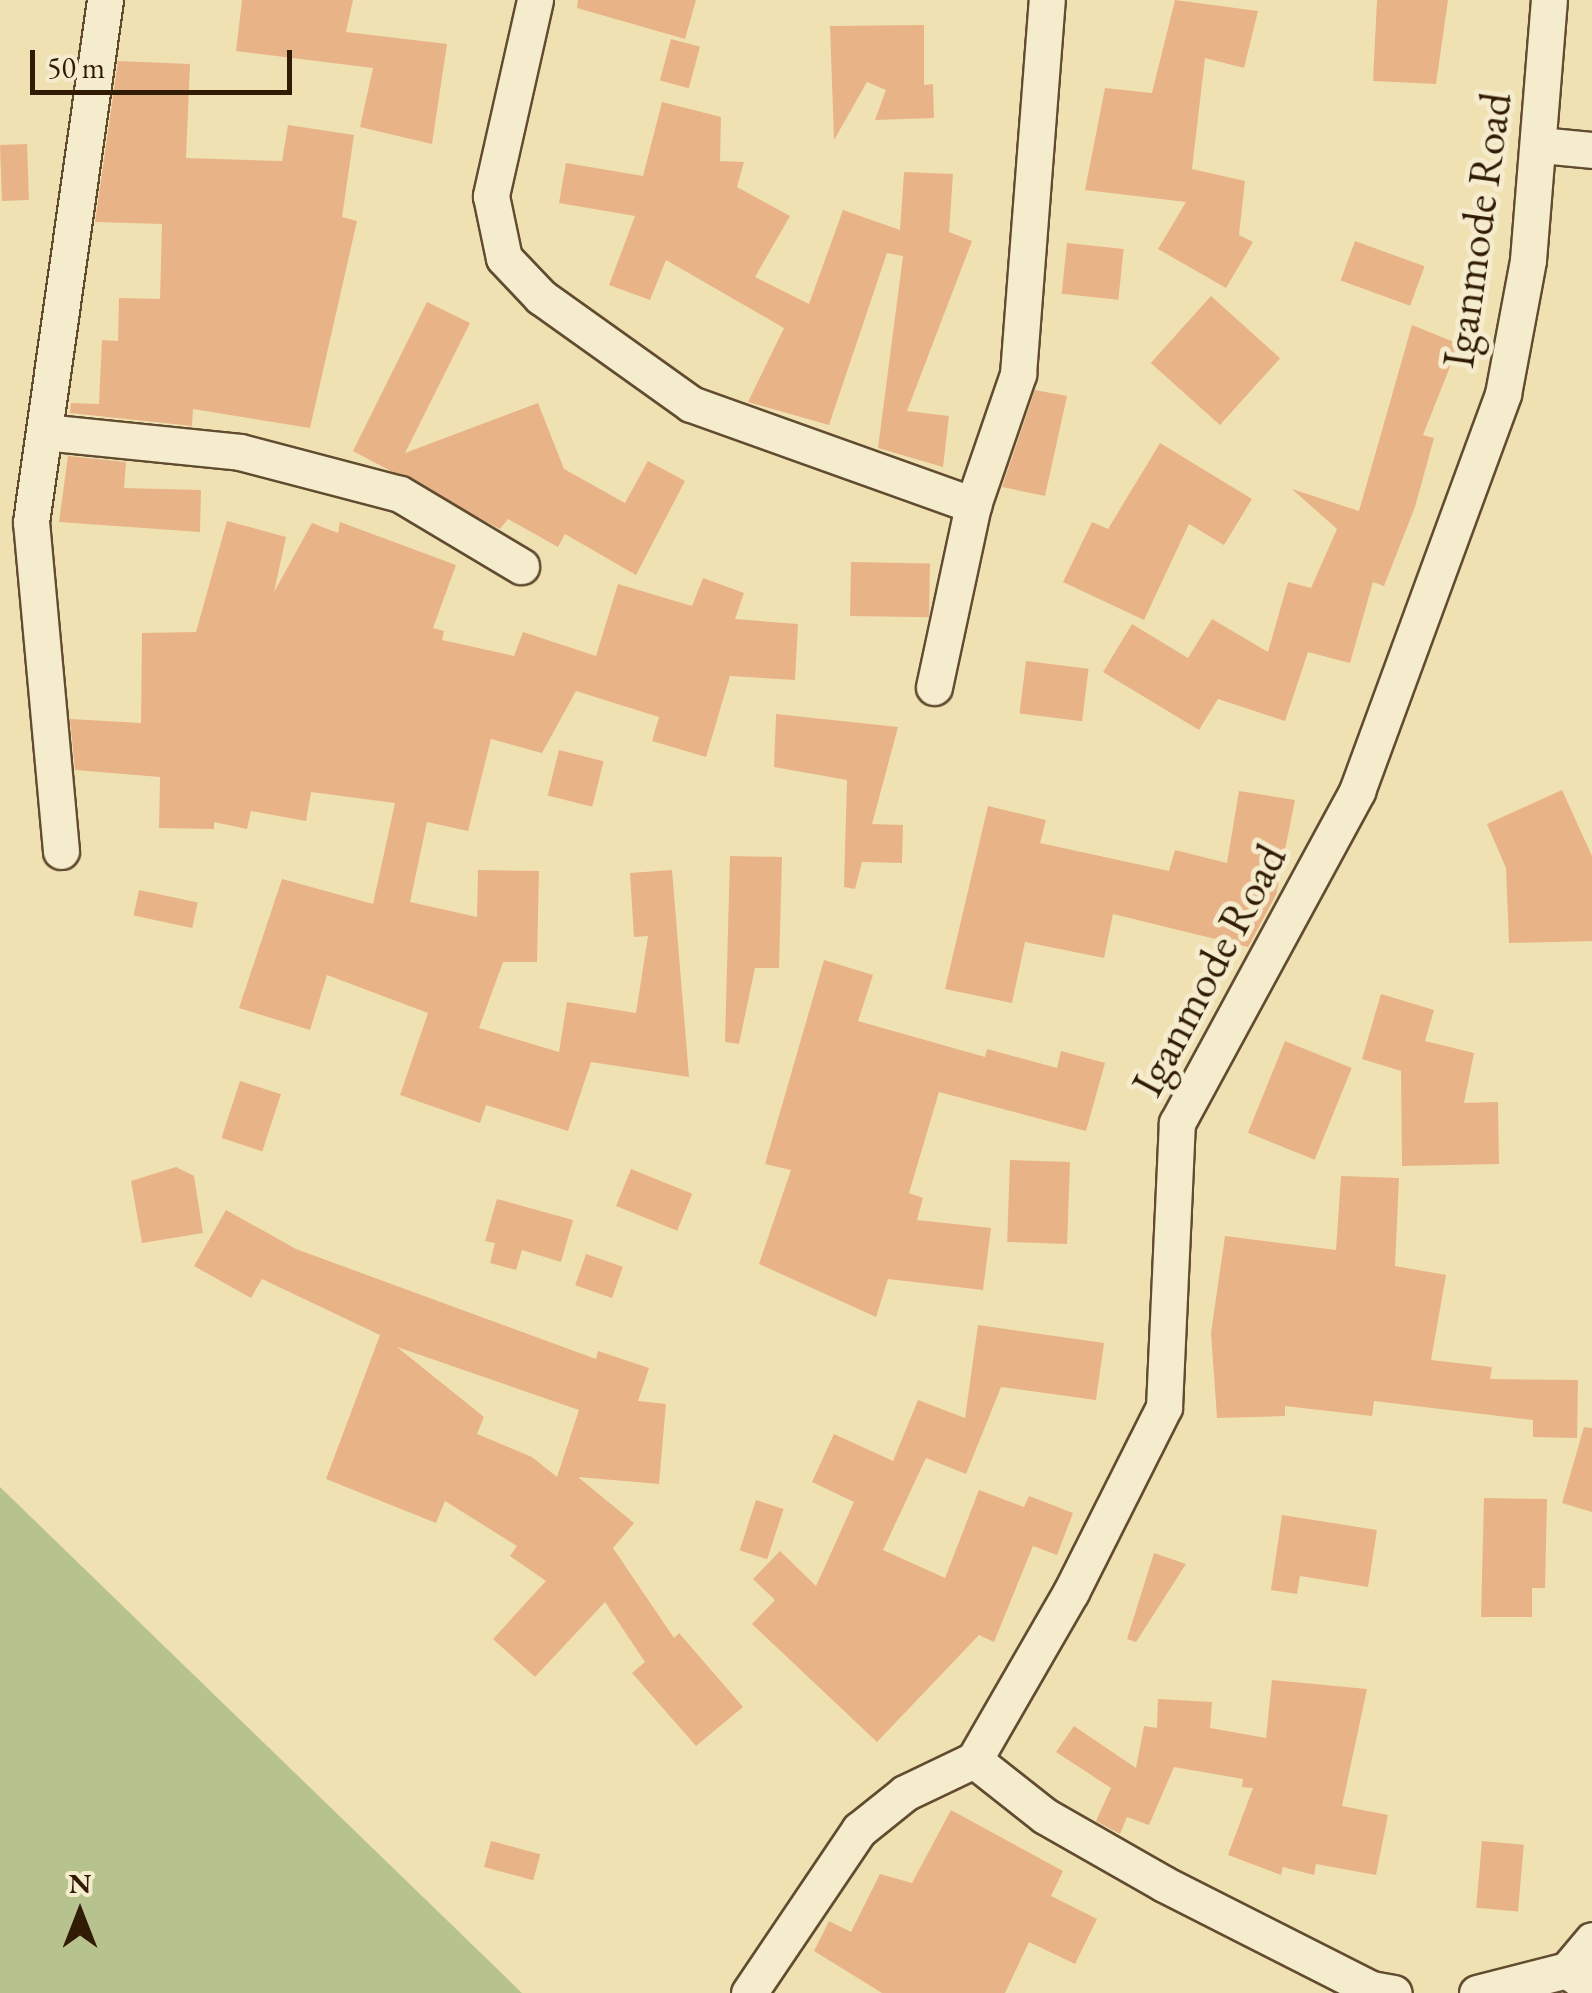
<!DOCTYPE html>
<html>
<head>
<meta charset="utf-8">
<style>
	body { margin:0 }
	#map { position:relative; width:1592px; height:1993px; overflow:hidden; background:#f0e1b3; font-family:"EB Garamond",serif }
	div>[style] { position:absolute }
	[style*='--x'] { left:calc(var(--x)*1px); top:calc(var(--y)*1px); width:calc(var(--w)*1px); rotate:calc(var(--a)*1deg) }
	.green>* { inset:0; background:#b7c38e }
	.building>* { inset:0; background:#e8b487; transform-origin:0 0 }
	.roads { filter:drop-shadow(2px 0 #624c30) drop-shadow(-2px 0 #624c30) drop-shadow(0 2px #624c30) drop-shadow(0 -2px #624c30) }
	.minor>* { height:35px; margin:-17.5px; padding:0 17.5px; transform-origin:17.5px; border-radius:17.5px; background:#f5ecce }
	span { translate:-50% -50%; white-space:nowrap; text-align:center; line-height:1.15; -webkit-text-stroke:10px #f5ecce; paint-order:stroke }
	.street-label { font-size:45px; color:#321b04 }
	.north { position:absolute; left:30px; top:1863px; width:100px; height:100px; -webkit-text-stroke:8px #f5ecce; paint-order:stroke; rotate:0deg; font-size:28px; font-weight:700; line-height:40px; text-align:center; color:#321b04 }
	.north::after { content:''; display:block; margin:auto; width:35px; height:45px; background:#321b04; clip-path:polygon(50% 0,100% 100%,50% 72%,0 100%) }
	.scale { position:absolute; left:30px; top:50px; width:262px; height:45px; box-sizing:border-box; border:5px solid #321b04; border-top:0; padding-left:12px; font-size:30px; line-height:35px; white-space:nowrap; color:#321b04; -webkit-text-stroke:8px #f5ecce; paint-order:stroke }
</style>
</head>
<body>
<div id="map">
	<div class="green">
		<i style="clip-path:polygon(0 1487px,522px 1993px,0 1993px)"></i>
	</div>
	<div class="building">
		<i style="clip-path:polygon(242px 0,353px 0,346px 32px,447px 44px,432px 144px,360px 127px,373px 68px,236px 51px)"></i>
		<i style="clip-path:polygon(578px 0,696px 0,685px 39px,577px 8px)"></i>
		<i style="clip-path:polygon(1175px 0,1258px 11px,1244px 68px,1205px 58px,1192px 169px,1245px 181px,1239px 235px,1253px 242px,1226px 288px,1158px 249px,1186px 202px,1085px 190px,1105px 88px,1152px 93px)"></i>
		<i style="clip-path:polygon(1377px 0,1448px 0,1436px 84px,1373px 81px)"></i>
		<i style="clip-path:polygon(924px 25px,924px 85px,933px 84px,934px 118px,875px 120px,886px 90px,867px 82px,834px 140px,830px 26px)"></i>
		<i style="left:671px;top:39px;width:30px;height:43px;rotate:15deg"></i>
		<i style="clip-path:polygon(118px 61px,190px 64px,186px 158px,282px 161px,288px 125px,354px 135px,342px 217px,357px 221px,310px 428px,193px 409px,192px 426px,70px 413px,71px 403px,99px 404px,102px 340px,118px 341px,119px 298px,160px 299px,162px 224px,95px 222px)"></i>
		<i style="clip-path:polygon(662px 102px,721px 117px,720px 161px,744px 162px,737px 187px,790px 216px,755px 277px,809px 304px,843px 210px,900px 230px,904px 172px,953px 174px,949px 232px,972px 241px,907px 411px,949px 416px,943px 467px,878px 448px,903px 256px,887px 253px,829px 425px,748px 402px,784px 328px,666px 260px,650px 300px,609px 285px,635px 216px,559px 203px,566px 163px,643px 176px)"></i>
		<i style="left:27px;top:144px;width:56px;height:27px;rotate:88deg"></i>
		<i style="left:1355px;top:241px;width:74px;height:42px;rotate:20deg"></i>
		<i style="left:1067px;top:243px;width:57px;height:51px;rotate:6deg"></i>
		<i style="left:1211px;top:296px;width:93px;height:90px;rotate:42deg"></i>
		<i style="clip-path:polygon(427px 302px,470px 323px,405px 453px,538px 403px,564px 469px,625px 503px,648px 461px,685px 481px,636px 575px,565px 534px,558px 547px,508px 519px,500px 529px,353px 451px)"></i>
		<i style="clip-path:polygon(1412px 325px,1459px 344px,1423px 435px,1434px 438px,1415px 507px,1384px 586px,1373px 582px,1350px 663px,1308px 652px,1285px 721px,1218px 699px,1199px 730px,1103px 672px,1132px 624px,1188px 658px,1212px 619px,1268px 652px,1288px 582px,1311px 588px,1337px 529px,1292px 489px,1359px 511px)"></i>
		<i style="clip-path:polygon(1035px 390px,1067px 396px,1045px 496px,1002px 487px)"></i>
		<i style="clip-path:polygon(1160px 443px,1252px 499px,1224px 545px,1189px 524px,1144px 620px,1063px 582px,1092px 522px,1108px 529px)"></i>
		<i style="clip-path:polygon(68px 456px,126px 462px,124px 488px,201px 490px,200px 532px,59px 522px)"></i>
		<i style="clip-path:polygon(227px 521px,286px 537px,274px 592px,312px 523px,338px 533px,340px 522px,456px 565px,433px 628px,444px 631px,442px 640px,514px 656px,523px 632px,596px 656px,618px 584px,692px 606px,703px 578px,744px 593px,735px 619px,798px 624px,795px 680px,730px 676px,706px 757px,652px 741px,659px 717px,576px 691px,542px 753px,491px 739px,468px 831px,427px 822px,410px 902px,477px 917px,478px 870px,539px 871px,537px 962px,503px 962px,479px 1028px,559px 1052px,567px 1002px,636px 1013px,648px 936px,634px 937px,630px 873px,672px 870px,689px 1077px,591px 1062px,568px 1131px,486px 1105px,480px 1123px,400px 1095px,428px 1013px,327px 975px,310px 1030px,239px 1008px,282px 879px,373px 904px,395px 803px,311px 792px,306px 821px,251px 811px,247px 829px,214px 822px,214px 829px,159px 828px,160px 777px,75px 770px,70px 719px,141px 723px,142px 633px,196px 632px)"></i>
		<i style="left:851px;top:562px;width:79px;height:54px;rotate:1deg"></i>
		<i style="left:1026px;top:661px;width:63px;height:53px;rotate:7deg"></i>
		<i style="clip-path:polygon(776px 714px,898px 727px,872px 824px,903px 825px,902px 863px,862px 862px,855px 889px,844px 887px,847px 780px,774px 767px)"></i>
		<i style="left:559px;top:750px;width:46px;height:47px;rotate:14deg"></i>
		<i style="clip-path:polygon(1562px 790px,1592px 856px,1592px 941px,1509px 943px,1506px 868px,1487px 824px)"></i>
		<i style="clip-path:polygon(1239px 791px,1295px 800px,1276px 895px,1248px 947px,1113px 914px,1104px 958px,1025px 942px,1012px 1003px,945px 989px,988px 806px,1046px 820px,1040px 843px,1169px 871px,1175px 850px,1227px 863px)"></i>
		<i style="clip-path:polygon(730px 856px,782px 857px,779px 968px,755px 968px,739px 1044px,725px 1042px)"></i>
		<i style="left:139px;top:890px;width:60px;height:26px;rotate:12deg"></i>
		<i style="clip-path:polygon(824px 960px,873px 975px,858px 1021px,985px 1057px,987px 1049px,1057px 1068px,1061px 1051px,1105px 1063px,1086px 1131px,939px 1092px,909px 1193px,923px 1198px,917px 1220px,991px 1228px,983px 1290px,888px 1279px,876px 1317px,759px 1264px,791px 1170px,765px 1164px)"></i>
		<i style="clip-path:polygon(1381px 994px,1434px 1010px,1425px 1041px,1474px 1053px,1464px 1103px,1498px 1102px,1499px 1164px,1402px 1166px,1401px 1071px,1362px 1059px)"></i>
		<i style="left:1285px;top:1041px;width:72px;height:99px;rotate:22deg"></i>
		<i style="left:240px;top:1081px;width:43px;height:60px;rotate:18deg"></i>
		<i style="left:1010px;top:1160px;width:60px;height:82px;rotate:2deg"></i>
		<i style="clip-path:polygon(176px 1167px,194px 1176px,203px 1233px,142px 1243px,131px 1181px)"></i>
		<i style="left:631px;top:1169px;width:66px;height:40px;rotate:22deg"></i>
		<i style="clip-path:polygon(1341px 1176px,1399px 1178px,1395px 1266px,1446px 1275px,1431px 1360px,1492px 1367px,1490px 1379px,1578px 1380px,1577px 1438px,1533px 1437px,1533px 1420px,1374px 1401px,1372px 1416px,1285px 1406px,1285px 1416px,1217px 1418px,1211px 1333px,1225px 1236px,1336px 1250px)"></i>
		<i style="clip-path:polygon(497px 1199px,573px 1220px,561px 1262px,522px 1250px,516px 1270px,490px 1263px,495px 1243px,485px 1241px)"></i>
		<i style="clip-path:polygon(evenodd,226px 1210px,296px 1249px,596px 1359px,598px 1351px,649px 1368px,638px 1401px,666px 1404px,659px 1484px,578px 1477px,634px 1523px,613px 1548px,674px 1638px,679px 1633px,743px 1707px,696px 1746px,632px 1673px,645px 1662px,605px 1602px,535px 1677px,493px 1639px,546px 1581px,510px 1556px,517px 1546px,445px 1501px,436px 1523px,326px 1479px,380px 1335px,262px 1279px,251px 1298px,194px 1266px,226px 1210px,397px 1347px,579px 1410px,557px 1477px,532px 1457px,477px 1434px,484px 1417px,397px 1347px)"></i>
		<i style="left:586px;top:1254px;width:39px;height:33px;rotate:19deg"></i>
		<i style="clip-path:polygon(978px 1325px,1104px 1343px,1096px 1400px,1001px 1387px,966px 1474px,926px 1458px,883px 1550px,945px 1578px,979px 1490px,1024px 1507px,1029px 1496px,1073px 1513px,1057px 1555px,1033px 1546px,994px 1642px,979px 1635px,877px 1742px,752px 1624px,775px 1600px,753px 1579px,780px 1551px,816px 1586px,854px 1502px,812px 1482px,834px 1434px,893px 1461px,918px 1400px,965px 1418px)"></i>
		<i style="clip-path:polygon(1584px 1427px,1592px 1428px,1592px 1512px,1562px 1503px)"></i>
		<i style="clip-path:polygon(1484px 1498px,1547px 1499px,1545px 1588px,1532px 1588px,1532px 1617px,1481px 1617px)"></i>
		<i style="left:756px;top:1500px;width:29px;height:53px;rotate:18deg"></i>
		<i style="clip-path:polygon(1282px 1515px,1377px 1530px,1368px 1587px,1300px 1576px,1297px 1594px,1271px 1590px)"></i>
		<i style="clip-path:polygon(1154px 1553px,1186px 1564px,1136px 1642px,1127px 1639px)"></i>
		<i style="clip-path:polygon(1272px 1680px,1367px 1689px,1342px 1806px,1388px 1815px,1376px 1875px,1316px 1864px,1314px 1875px,1283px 1867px,1281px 1875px,1228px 1855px,1253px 1788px,1242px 1787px,1243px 1779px,1174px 1767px,1149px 1825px,1127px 1817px,1120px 1834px,1096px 1821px,1111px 1788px,1056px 1752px,1074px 1726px,1136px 1768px,1144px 1726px,1157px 1728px,1158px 1699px,1212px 1702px,1210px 1728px,1266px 1738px)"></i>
		<i style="clip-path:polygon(951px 1810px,1063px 1871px,1051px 1896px,1097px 1919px,1075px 1964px,1029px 1942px,1005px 1993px,882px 1993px,814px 1951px,829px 1921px,851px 1932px,880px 1874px,912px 1883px)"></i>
		<i style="left:491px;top:1841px;width:51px;height:27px;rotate:15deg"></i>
		<i style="left:1482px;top:1841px;width:42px;height:67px;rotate:5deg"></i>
	</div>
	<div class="roads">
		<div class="minor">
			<i style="--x:535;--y:0;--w:201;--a:102.7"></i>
			<i style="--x:491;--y:196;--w:63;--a:78.2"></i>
			<i style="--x:504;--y:258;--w:54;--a:46.5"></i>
			<i style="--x:541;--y:297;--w:184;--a:35.5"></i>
			<i style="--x:691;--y:404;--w:300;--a:19.7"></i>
			<i style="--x:1541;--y:145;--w:51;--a:5.6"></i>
			<i style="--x:44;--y:432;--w:197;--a:5.8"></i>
			<i style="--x:240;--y:452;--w:165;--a:14.7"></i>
			<i style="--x:400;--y:494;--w:141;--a:30.8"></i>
			<i style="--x:934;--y:687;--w:186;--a:-77.9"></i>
			<i style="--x:973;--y:505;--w:139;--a:-71"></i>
			<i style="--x:1018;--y:374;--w:375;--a:-85.6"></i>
			<i style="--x:61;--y:851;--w:330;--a:-95.2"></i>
			<i style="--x:31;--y:522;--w:527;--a:-81.93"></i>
			<i style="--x:974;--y:1760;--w:90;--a:38.3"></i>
			<i style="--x:1045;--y:1816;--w:137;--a:29.7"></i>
			<i style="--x:1164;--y:1884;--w:232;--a:26.9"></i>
			<i style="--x:1371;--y:1989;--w:23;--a:10"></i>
			<i style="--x:1567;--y:1970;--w:39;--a:-50"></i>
			<i style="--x:749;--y:1993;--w:197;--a:-56"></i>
			<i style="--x:859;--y:1830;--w:59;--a:-38.8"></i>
			<i style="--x:905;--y:1793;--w:76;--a:-25.6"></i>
			<i style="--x:974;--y:1760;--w:194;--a:-60"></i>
			<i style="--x:1071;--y:1592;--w:207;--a:-63.3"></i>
			<i style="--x:1164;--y:1407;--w:284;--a:-87.4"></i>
			<i style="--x:1177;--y:1123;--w:378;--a:-61.5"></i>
			<i style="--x:1357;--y:791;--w:423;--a:-69.8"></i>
			<i style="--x:1503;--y:394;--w:136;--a:-79.4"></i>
			<i style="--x:1528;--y:260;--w:261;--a:-85.4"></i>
			<i style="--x:1477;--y:1993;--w:93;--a:-14.3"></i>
			<i style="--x:1567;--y:1970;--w:31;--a:37"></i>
		</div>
	</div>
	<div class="street-label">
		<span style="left:1477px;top:230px;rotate:-82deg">Iganmode Road</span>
		<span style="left:1209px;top:970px;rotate:-62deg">Iganmode Road</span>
	</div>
	<div class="north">N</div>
	<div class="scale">50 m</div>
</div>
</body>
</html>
